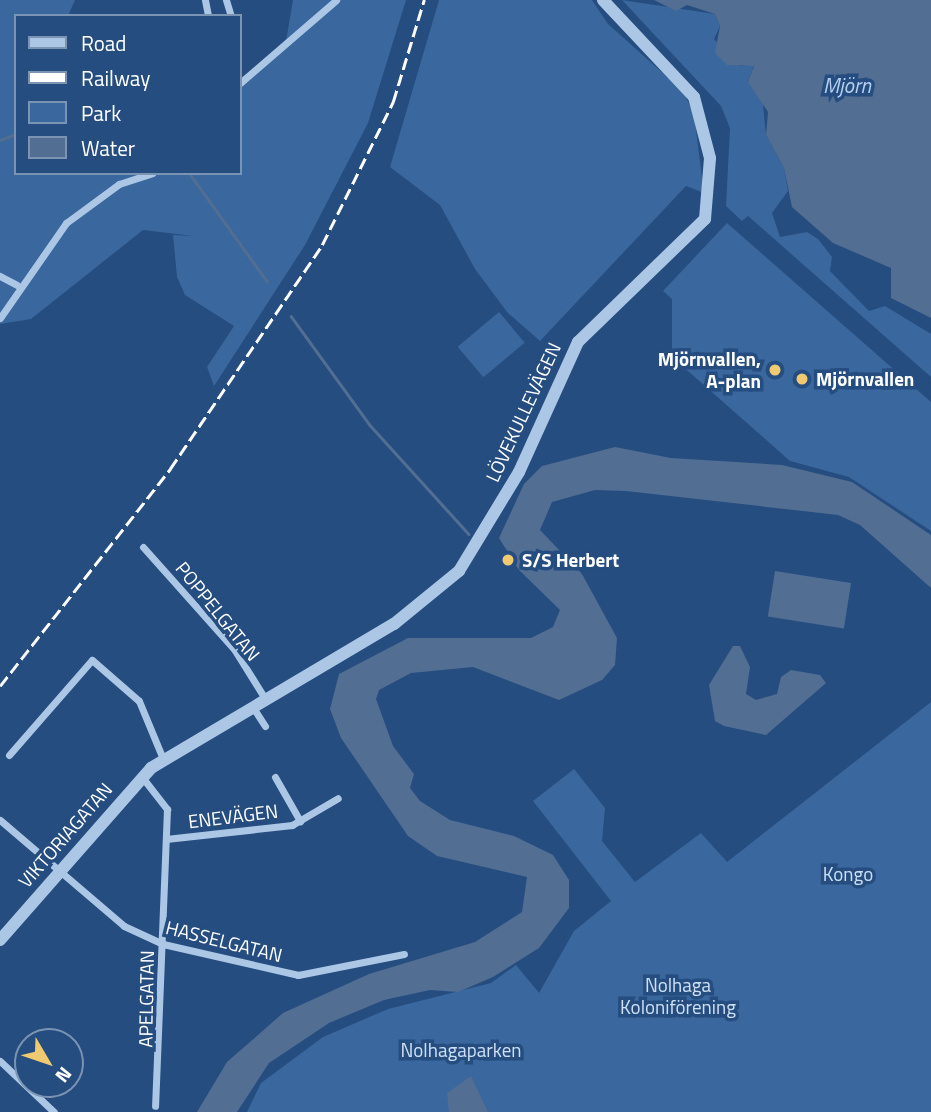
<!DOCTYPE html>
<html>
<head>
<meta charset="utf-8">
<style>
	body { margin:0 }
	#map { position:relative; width:931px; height:1112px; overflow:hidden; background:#254d80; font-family:"Titillium Web",sans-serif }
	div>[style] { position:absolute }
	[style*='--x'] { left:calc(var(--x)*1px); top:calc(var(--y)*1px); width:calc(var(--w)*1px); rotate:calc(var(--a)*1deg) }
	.green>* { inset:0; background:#3a679d; transform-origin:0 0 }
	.water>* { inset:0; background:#526e93; transform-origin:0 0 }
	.stream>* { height:2.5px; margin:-1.25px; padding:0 1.25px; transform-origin:1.25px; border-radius:1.25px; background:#526e93 }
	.minor>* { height:7px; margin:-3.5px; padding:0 3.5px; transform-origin:3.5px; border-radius:3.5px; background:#acc7e6 }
	.tertiary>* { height:12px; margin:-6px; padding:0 6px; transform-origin:6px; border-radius:6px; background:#acc7e6 }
	.rail>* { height:2.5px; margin-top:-1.25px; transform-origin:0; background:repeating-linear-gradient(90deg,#fff 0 12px,transparent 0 17px) }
	.dots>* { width:19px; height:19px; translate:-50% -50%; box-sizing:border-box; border:4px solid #254d80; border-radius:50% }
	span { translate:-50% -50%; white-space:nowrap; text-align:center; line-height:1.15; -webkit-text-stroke:7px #254d80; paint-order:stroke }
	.poi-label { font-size:19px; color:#fff; font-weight:700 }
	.right { translate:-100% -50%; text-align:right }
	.left { translate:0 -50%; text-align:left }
	.street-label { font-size:19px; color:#fff }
	.park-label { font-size:19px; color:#cfe0f5 }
	.water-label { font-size:21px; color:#b7d0ee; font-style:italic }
	.legend { position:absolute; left:14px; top:14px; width:228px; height:161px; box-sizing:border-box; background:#254d80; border:2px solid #7c94b3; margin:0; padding:9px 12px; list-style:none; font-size:21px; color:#fff }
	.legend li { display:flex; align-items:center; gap:14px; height:35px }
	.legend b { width:35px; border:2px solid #7c94b3 }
	.north { position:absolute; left:14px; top:1028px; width:70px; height:70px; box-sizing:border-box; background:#254d80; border:2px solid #7c94b3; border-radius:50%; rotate:129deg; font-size:19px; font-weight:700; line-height:28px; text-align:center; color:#fff }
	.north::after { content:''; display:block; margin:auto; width:24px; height:32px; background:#efca71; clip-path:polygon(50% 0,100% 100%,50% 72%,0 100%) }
</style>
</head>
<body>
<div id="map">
	<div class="green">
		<i style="clip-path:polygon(0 0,75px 0,68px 16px,16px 16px,16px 173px,240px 173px,240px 88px,285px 47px,293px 0,406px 0,368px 123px,305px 245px,214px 386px,207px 367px,234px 326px,185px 295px,177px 277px,173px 235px,193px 236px,143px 230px,31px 319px,0 324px)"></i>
		<i style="clip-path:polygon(439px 0,592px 0,608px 24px,683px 91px,694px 114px,704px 193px,686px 186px,540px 341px,507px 312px,475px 269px,440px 205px,390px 167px)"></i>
		<i style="clip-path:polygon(622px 0,715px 14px,720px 26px,714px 39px,740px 66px,754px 65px,748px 82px,762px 95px,766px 135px,784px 168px,788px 191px,772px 213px,780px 237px,807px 232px,818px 239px,832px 257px,830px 271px,869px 311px,885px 306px,931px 334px,931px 377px,748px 216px,742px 221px,726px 206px,730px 128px,721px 106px)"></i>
		<i style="clip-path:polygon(727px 223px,931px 402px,931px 531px,849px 477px,790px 461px,672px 357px,672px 299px,663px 291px)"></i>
		<i style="left:499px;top:312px;width:40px;height:54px;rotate:50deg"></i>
		<i style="clip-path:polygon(931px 702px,931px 1112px,247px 1112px,261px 1083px,323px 1037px,388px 1009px,491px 983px,516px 965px,539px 993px,574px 931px,611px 901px,533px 801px,574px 769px,605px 808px,602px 841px,635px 882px,701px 833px,727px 862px)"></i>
	</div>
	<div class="water">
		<i style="clip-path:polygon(654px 0,931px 0,931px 318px,891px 298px,891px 268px,833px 243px,792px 207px,784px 168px,766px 135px,768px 112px,748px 82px,754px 66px,727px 65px,715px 53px,720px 26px,715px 14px,687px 5px,676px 11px)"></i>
		<i style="clip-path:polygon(615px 447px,671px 458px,782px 465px,852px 482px,931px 535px,931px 588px,860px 525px,838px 515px,626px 491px,595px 490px,552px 502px,540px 530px,582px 574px,617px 638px,615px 665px,602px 680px,559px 700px,473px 667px,411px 673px,379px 690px,376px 699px,393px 746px,414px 774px,410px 788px,420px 801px,450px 820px,514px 836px,553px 855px,569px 880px,569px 908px,539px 948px,493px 977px,458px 992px,430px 990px,384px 1000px,329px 1023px,269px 1063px,237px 1112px,197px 1112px,227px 1062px,283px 1013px,369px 974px,475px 942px,522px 912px,527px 877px,437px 856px,408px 836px,341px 738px,330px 709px,339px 674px,408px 638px,531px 638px,553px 627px,560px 610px,519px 570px,499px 538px,524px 484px,542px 466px)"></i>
		<i style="left:775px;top:571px;width:77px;height:46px;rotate:9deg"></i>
		<i style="clip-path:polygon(733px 646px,740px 646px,750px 667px,746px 694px,756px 700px,777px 694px,781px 677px,791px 670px,820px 675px,826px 683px,766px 735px,724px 726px,715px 721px,709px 685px)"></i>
		<i style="clip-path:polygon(471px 1076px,488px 1112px,449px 1112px,447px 1093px)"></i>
	</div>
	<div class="stream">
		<i style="--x:0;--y:140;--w:17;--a:-21"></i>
		<i style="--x:190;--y:174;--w:132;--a:54.3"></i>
		<i style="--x:291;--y:316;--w:135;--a:54.1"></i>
		<i style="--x:370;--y:425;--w:147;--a:47.8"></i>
	</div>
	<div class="minor">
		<i style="--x:205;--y:0;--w:16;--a:79"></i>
		<i style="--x:226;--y:0;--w:17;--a:73"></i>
		<i style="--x:240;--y:83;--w:127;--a:-40.8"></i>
		<i style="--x:0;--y:276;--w:19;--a:28"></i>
		<i style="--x:0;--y:318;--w:116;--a:-55.2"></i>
		<i style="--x:66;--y:223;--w:66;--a:-36.3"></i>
		<i style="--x:119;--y:184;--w:35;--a:-18"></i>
		<i style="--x:143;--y:547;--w:137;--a:48.3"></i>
		<i style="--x:234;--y:649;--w:57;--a:58"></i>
		<i style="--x:252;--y:706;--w:24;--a:57"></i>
		<i style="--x:9;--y:755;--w:126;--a:-48.9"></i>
		<i style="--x:92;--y:660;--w:62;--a:41.1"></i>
		<i style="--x:139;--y:701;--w:63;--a:67.5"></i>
		<i style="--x:142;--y:777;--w:41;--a:52"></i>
		<i style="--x:167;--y:809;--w:297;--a:92.3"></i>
		<i style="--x:275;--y:777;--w:51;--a:60.4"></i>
		<i style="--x:0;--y:820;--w:163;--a:40.5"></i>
		<i style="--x:124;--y:926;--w:43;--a:24.8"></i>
		<i style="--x:163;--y:944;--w:139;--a:12.9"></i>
		<i style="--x:298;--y:975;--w:108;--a:-11.2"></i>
		<i style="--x:166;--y:839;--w:127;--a:-6.3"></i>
		<i style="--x:292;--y:825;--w:53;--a:-30.4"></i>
		<i style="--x:0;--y:1061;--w:74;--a:43.4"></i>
	</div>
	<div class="tertiary">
		<i style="--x:0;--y:940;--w:229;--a:-48.7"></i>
		<i style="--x:151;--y:768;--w:282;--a:-30.7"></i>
		<i style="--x:394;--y:624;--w:84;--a:-39.2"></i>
		<i style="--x:459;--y:571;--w:116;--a:-58.8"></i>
		<i style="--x:519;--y:472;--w:143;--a:-65.6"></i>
		<i style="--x:578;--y:342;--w:177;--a:-44.1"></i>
		<i style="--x:705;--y:219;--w:61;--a:-85.3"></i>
		<i style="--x:710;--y:158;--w:63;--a:-104.7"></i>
		<i style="--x:694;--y:97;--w:133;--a:-133.2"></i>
	</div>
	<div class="rail">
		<i style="--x:0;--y:686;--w:276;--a:-51.9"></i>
		<i style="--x:170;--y:469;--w:271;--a:-55.8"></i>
		<i style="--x:322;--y:245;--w:160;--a:-63.6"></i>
		<i style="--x:393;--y:102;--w:107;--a:-73.1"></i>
	</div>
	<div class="dots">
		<i style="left:775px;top:370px;background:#efca71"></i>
		<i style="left:802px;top:379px;background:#efca71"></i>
		<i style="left:508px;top:560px;background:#efca71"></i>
	</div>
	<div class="poi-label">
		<span class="right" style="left:761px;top:370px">Mjörnvallen,<br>A-plan</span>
		<span class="left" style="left:816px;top:379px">Mjörnvallen</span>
		<span class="left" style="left:522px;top:560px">S/S Herbert</span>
	</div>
	<div class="street-label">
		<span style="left:523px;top:412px;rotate:-65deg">LÖVEKULLEVÄGEN</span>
		<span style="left:218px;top:611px;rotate:51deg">POPPELGATAN</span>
		<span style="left:233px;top:816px;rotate:-7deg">ENEVÄGEN</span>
		<span style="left:65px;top:835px;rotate:-49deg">VIKTORIAGATAN</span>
		<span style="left:224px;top:941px;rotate:14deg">HASSELGATAN</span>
		<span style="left:146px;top:999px;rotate:-89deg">APELGATAN</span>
	</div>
	<div class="park-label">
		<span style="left:848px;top:874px">Kongo</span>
		<span style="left:678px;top:996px">Nolhaga<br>Koloniförening</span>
		<span style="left:461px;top:1050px">Nolhagaparken</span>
	</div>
	<div class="water-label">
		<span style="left:847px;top:85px">Mjörn</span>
	</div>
	<ul class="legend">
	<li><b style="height:9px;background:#acc7e6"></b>Road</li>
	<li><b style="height:9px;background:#fff"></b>Railway</li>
	<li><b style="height:19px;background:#3a679d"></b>Park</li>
	<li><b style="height:19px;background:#526e93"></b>Water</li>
	</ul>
	<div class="north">N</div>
</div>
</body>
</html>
